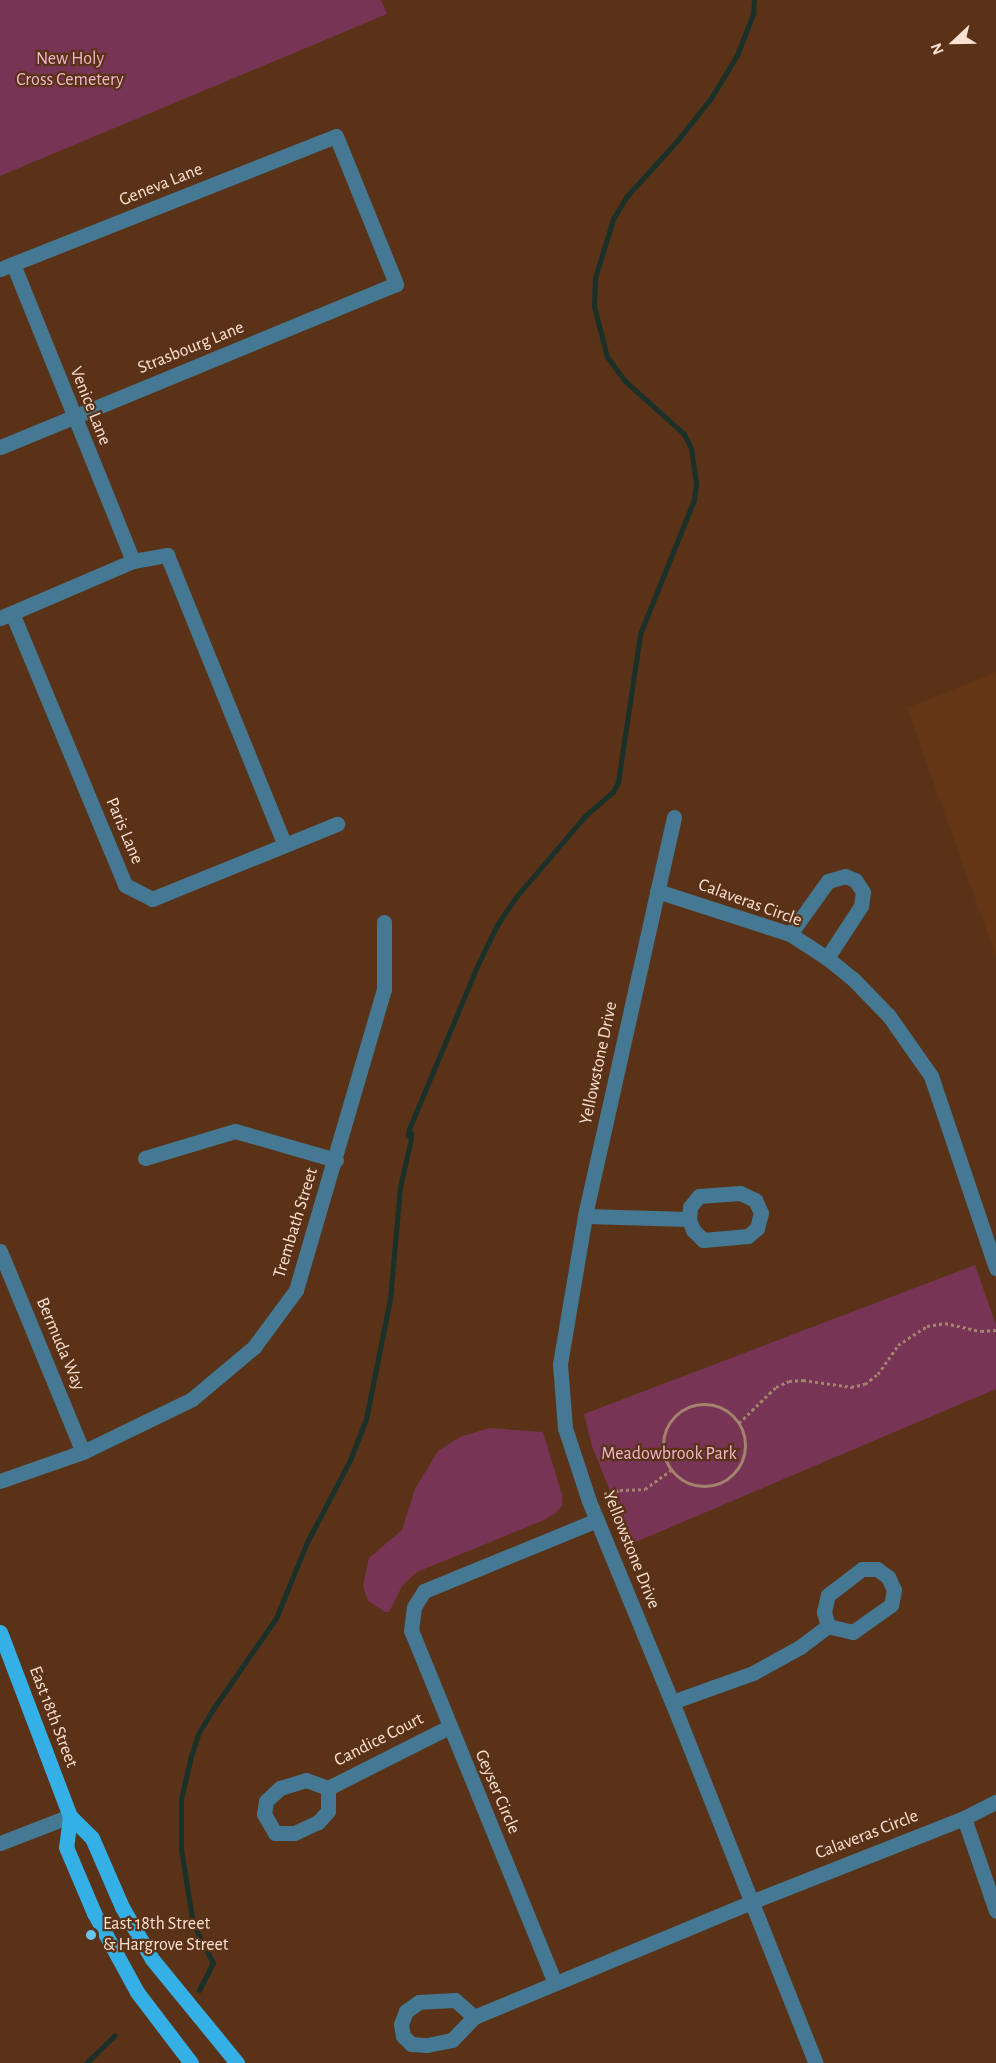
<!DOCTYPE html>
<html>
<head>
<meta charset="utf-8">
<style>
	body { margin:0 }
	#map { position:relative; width:996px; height:2063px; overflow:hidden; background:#5a3217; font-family:"Alegreya Sans",sans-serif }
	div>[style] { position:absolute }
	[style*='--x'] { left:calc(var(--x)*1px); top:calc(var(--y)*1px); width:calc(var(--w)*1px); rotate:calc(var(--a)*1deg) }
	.built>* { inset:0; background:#653616 }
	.green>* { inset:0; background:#783455 }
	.stream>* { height:5px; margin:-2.5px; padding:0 2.5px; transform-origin:2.5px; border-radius:2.5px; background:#1a3029 }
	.path>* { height:3px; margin-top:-1.5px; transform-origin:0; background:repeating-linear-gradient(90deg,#a4836d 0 3px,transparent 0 6px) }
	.path>.ring { margin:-1.5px; padding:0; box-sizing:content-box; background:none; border:3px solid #a4836d; border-radius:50% }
	.minor>* { height:15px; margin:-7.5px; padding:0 7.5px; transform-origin:7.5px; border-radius:7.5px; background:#457893 }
	.major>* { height:15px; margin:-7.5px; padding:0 7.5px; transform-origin:7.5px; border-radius:7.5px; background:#35b0e6 }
	.dots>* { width:16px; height:16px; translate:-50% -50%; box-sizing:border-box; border:3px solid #5a3217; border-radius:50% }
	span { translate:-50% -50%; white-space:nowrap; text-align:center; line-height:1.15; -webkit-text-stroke:4.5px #5a3217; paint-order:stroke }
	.park-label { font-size:18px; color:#f1b8d0 }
	.street-label { font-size:18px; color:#fce2d3 }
	.poi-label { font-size:18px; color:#fce2d3 }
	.left { translate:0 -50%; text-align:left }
	.north { position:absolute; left:924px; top:12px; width:60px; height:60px; -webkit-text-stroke:4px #5a3217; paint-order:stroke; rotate:248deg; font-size:16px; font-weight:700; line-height:24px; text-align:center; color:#fce2d3 }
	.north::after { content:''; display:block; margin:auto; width:21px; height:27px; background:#fce2d3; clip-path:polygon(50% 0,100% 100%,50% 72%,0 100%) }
</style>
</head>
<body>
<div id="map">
	<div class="built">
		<i style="clip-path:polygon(996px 672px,996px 957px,907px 708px)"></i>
	</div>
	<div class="green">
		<i style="clip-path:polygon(0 0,381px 0,387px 14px,0 176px)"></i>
		<i style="clip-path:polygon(975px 1265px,996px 1325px,996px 1389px,631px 1544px,592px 1446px,584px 1414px)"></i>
		<i style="clip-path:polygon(489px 1428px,543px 1432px,562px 1495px,562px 1506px,556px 1513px,544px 1520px,417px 1572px,402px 1586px,389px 1612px,385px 1612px,368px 1601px,363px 1586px,369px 1558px,402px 1530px,415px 1489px,438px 1451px,460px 1437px)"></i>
	</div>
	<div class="stream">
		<i style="--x:199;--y:1990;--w:30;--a:-63"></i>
		<i style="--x:213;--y:1963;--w:44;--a:-117.1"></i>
		<i style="--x:193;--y:1924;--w:75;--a:-99.2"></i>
		<i style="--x:181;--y:1850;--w:51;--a:-90"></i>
		<i style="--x:181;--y:1799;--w:44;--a:-76.9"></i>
		<i style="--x:191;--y:1756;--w:23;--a:-72"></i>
		<i style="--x:198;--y:1734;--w:29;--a:-59"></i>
		<i style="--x:213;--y:1709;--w:111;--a:-55.3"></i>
		<i style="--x:276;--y:1618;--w:82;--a:-67.8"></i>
		<i style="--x:307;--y:1542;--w:93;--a:-62.3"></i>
		<i style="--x:350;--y:1460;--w:44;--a:-68.7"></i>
		<i style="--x:366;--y:1419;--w:122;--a:-78.7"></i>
		<i style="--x:390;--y:1299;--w:112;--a:-84.9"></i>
		<i style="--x:400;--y:1187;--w:49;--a:-77.1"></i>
		<i style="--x:411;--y:1139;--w:6;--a:-90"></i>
		<i style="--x:411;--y:1133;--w:4;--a:146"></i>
		<i style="--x:408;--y:1135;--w:6;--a:-81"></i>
		<i style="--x:409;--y:1129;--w:179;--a:-67.3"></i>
		<i style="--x:478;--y:964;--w:43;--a:-64"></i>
		<i style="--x:497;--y:925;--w:32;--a:-56"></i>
		<i style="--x:515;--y:898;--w:108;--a:-49.5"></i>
		<i style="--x:585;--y:816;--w:37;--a:-41"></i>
		<i style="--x:613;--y:792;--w:11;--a:-63"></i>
		<i style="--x:618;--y:782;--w:150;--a:-81.5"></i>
		<i style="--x:640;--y:634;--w:144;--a:-68.1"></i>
		<i style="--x:694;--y:500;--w:17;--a:-83"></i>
		<i style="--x:696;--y:483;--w:35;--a:-98"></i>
		<i style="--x:691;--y:448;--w:16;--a:-117"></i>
		<i style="--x:684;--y:434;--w:81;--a:-138"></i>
		<i style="--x:624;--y:380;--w:29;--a:-126"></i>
		<i style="--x:607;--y:357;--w:53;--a:-104.3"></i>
		<i style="--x:594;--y:306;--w:28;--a:-88"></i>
		<i style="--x:595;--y:278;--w:62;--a:-73"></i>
		<i style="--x:613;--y:219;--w:26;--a:-59"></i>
		<i style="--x:626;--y:197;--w:76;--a:-47.7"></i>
		<i style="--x:677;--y:141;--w:55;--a:-51.7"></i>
		<i style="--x:711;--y:98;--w:50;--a:-58.8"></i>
		<i style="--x:737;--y:55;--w:44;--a:-68.7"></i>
		<i style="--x:753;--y:14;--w:14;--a:-86"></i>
		<i style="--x:86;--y:2063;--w:40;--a:-44"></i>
	</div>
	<div class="path">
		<i class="ring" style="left:663px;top:1404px;width:79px;height:79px"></i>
		<i style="--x:739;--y:1423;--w:52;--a:-44.2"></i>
		<i style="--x:776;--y:1387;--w:14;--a:-25"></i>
		<i style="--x:789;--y:1381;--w:14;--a:-4"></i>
		<i style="--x:803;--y:1380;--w:49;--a:8.3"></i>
		<i style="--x:851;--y:1387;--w:14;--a:-12"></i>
		<i style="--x:865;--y:1384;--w:16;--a:-38"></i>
		<i style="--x:878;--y:1374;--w:35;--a:-55"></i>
		<i style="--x:898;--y:1345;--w:35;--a:-33"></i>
		<i style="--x:927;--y:1326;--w:18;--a:-9"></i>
		<i style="--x:945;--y:1323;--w:37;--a:13"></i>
		<i style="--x:981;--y:1331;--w:15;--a:-4"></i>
		<i style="--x:604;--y:1494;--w:16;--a:-14"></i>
		<i style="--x:620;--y:1490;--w:25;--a:-2"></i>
		<i style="--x:645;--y:1489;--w:32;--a:-36"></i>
	</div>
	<div class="minor">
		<i style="--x:13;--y:264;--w:320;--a:68"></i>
		<i style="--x:0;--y:269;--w:361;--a:-21.6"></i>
		<i style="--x:336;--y:136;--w:160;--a:67.9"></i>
		<i style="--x:396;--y:284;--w:428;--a:157.6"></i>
		<i style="--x:12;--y:613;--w:295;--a:67.4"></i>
		<i style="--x:125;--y:885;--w:30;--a:27"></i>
		<i style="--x:152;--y:899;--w:200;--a:-22.1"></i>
		<i style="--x:0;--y:618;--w:145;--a:-23.2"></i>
		<i style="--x:133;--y:561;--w:35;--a:-10"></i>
		<i style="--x:167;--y:555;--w:313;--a:67.9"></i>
		<i style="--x:674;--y:817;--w:409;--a:102.6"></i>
		<i style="--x:585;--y:1216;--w:150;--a:99.6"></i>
		<i style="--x:560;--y:1364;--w:64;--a:85.5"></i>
		<i style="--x:565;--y:1428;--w:77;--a:71.8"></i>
		<i style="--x:589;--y:1501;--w:217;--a:67.6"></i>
		<i style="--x:672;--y:1702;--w:389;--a:68.3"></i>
		<i style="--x:657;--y:891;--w:140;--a:17.9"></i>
		<i style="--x:790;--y:934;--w:44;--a:33"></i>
		<i style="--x:827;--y:958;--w:33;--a:39"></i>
		<i style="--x:853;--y:979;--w:52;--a:45.8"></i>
		<i style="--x:889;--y:1016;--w:73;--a:55"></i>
		<i style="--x:931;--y:1076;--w:203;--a:71.3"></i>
		<i style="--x:790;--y:934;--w:65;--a:-54.4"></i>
		<i style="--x:828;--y:881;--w:18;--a:-16"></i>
		<i style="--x:845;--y:876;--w:11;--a:22"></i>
		<i style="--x:855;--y:880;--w:14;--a:56"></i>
		<i style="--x:863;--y:892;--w:14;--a:98"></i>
		<i style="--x:861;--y:906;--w:62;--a:123.2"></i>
		<i style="--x:145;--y:1158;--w:94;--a:-16.7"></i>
		<i style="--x:235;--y:1131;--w:105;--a:16"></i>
		<i style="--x:740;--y:1193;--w:17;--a:25"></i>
		<i style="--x:755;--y:1200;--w:14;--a:65"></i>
		<i style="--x:761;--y:1213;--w:16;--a:105"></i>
		<i style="--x:757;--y:1228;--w:12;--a:138"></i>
		<i style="--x:748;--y:1236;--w:45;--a:174.9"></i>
		<i style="--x:703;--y:1240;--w:14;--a:-135"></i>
		<i style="--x:693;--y:1230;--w:12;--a:-110"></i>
		<i style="--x:689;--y:1219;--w:12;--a:-85"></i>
		<i style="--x:690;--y:1207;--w:14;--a:-51"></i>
		<i style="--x:699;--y:1196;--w:41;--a:-4.2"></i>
		<i style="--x:585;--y:1216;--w:104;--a:1.7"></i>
		<i style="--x:0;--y:1251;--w:217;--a:67.6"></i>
		<i style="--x:0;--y:1481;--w:88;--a:-19.3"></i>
		<i style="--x:83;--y:1452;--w:121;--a:-25.9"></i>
		<i style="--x:192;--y:1399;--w:81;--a:-40"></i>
		<i style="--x:254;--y:1347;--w:71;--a:-53.6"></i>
		<i style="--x:296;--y:1290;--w:313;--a:-73.7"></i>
		<i style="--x:384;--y:990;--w:68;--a:-90"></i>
		<i style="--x:862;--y:1569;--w:15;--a:0"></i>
		<i style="--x:877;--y:1569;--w:14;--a:36"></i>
		<i style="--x:888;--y:1577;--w:14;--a:65"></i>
		<i style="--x:894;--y:1590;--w:15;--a:101"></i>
		<i style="--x:891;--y:1605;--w:47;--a:144.6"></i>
		<i style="--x:853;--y:1632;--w:26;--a:-167"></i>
		<i style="--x:828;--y:1626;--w:15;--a:-106"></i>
		<i style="--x:824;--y:1612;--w:17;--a:-77"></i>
		<i style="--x:828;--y:1595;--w:43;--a:-37.4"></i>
		<i style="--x:672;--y:1702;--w:86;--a:-19.7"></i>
		<i style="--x:753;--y:1673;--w:54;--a:-29"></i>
		<i style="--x:800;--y:1647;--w:35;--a:-37"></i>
		<i style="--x:328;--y:1788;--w:23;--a:90"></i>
		<i style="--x:328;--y:1811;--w:15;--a:132"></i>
		<i style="--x:318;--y:1822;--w:26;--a:155"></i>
		<i style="--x:294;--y:1833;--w:19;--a:180"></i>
		<i style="--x:275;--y:1833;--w:22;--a:-120"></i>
		<i style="--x:264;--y:1814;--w:13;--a:-81"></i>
		<i style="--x:266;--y:1801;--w:19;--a:-43"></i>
		<i style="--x:280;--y:1788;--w:27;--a:-17"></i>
		<i style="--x:306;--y:1780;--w:23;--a:20"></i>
		<i style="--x:328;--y:1788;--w:136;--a:-26.8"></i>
		<i style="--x:964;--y:1818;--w:98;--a:71"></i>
		<i style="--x:0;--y:1843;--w:75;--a:-21.1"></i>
		<i style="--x:555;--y:1983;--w:380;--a:-112.2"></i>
		<i style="--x:411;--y:1631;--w:24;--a:-83"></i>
		<i style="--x:414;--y:1607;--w:19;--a:-58"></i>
		<i style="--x:424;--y:1591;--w:187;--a:-22.3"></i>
		<i style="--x:474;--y:2017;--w:25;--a:-138"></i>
		<i style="--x:455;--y:2000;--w:36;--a:177"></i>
		<i style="--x:419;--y:2002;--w:16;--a:145"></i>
		<i style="--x:406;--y:2011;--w:14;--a:111"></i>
		<i style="--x:401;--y:2024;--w:12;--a:81"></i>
		<i style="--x:403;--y:2036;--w:11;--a:45"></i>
		<i style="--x:411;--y:2044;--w:16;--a:4"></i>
		<i style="--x:427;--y:2045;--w:25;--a:-11"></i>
		<i style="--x:452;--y:2040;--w:32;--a:-46"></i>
		<i style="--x:474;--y:2017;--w:300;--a:-22.5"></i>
		<i style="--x:751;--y:1902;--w:229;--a:-21.5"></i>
		<i style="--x:964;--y:1818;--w:36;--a:-27"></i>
	</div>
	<div class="major">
		<i style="--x:0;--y:1632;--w:197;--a:69.2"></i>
		<i style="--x:70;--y:1816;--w:31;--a:45"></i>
		<i style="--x:92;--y:1838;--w:75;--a:66.5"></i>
		<i style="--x:122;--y:1907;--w:60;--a:60"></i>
		<i style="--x:152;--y:1959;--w:134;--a:50.7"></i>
		<i style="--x:70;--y:1816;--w:31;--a:97"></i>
		<i style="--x:66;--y:1847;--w:72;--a:67"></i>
		<i style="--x:94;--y:1913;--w:90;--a:61.4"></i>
		<i style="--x:137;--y:1992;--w:89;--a:52.7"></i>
	</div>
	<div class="dots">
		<i style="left:91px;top:1935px;background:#69c4f0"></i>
	</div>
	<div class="park-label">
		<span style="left:70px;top:70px">New Holy<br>Cross Cemetery</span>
		<span style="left:669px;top:1454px">Meadowbrook Park</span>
	</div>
	<div class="street-label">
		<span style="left:161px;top:185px;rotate:-22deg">Geneva Lane</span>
		<span style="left:191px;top:348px;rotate:-22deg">Strasbourg Lane</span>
		<span style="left:90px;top:406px;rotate:68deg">Venice Lane</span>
		<span style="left:124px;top:831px;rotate:67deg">Paris Lane</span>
		<span style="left:750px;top:903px;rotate:20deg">Calaveras Circle</span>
		<span style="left:599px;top:1063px;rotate:-78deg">Yellowstone Drive</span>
		<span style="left:296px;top:1223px;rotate:-73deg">Trembath Street</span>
		<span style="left:60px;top:1344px;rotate:67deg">Bermuda Way</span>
		<span style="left:631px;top:1550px;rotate:68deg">Yellowstone Drive</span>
		<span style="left:53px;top:1717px;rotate:69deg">East 18th Street</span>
		<span style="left:379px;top:1740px;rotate:-27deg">Candice Court</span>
		<span style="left:497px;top:1792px;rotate:67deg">Geyser Circle</span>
		<span style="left:867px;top:1835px;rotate:-21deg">Calaveras Circle</span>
	</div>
	<div class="poi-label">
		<span class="left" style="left:103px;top:1935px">East 18th Street<br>&amp; Hargrove Street</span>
	</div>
	<div class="north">N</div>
</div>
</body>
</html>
